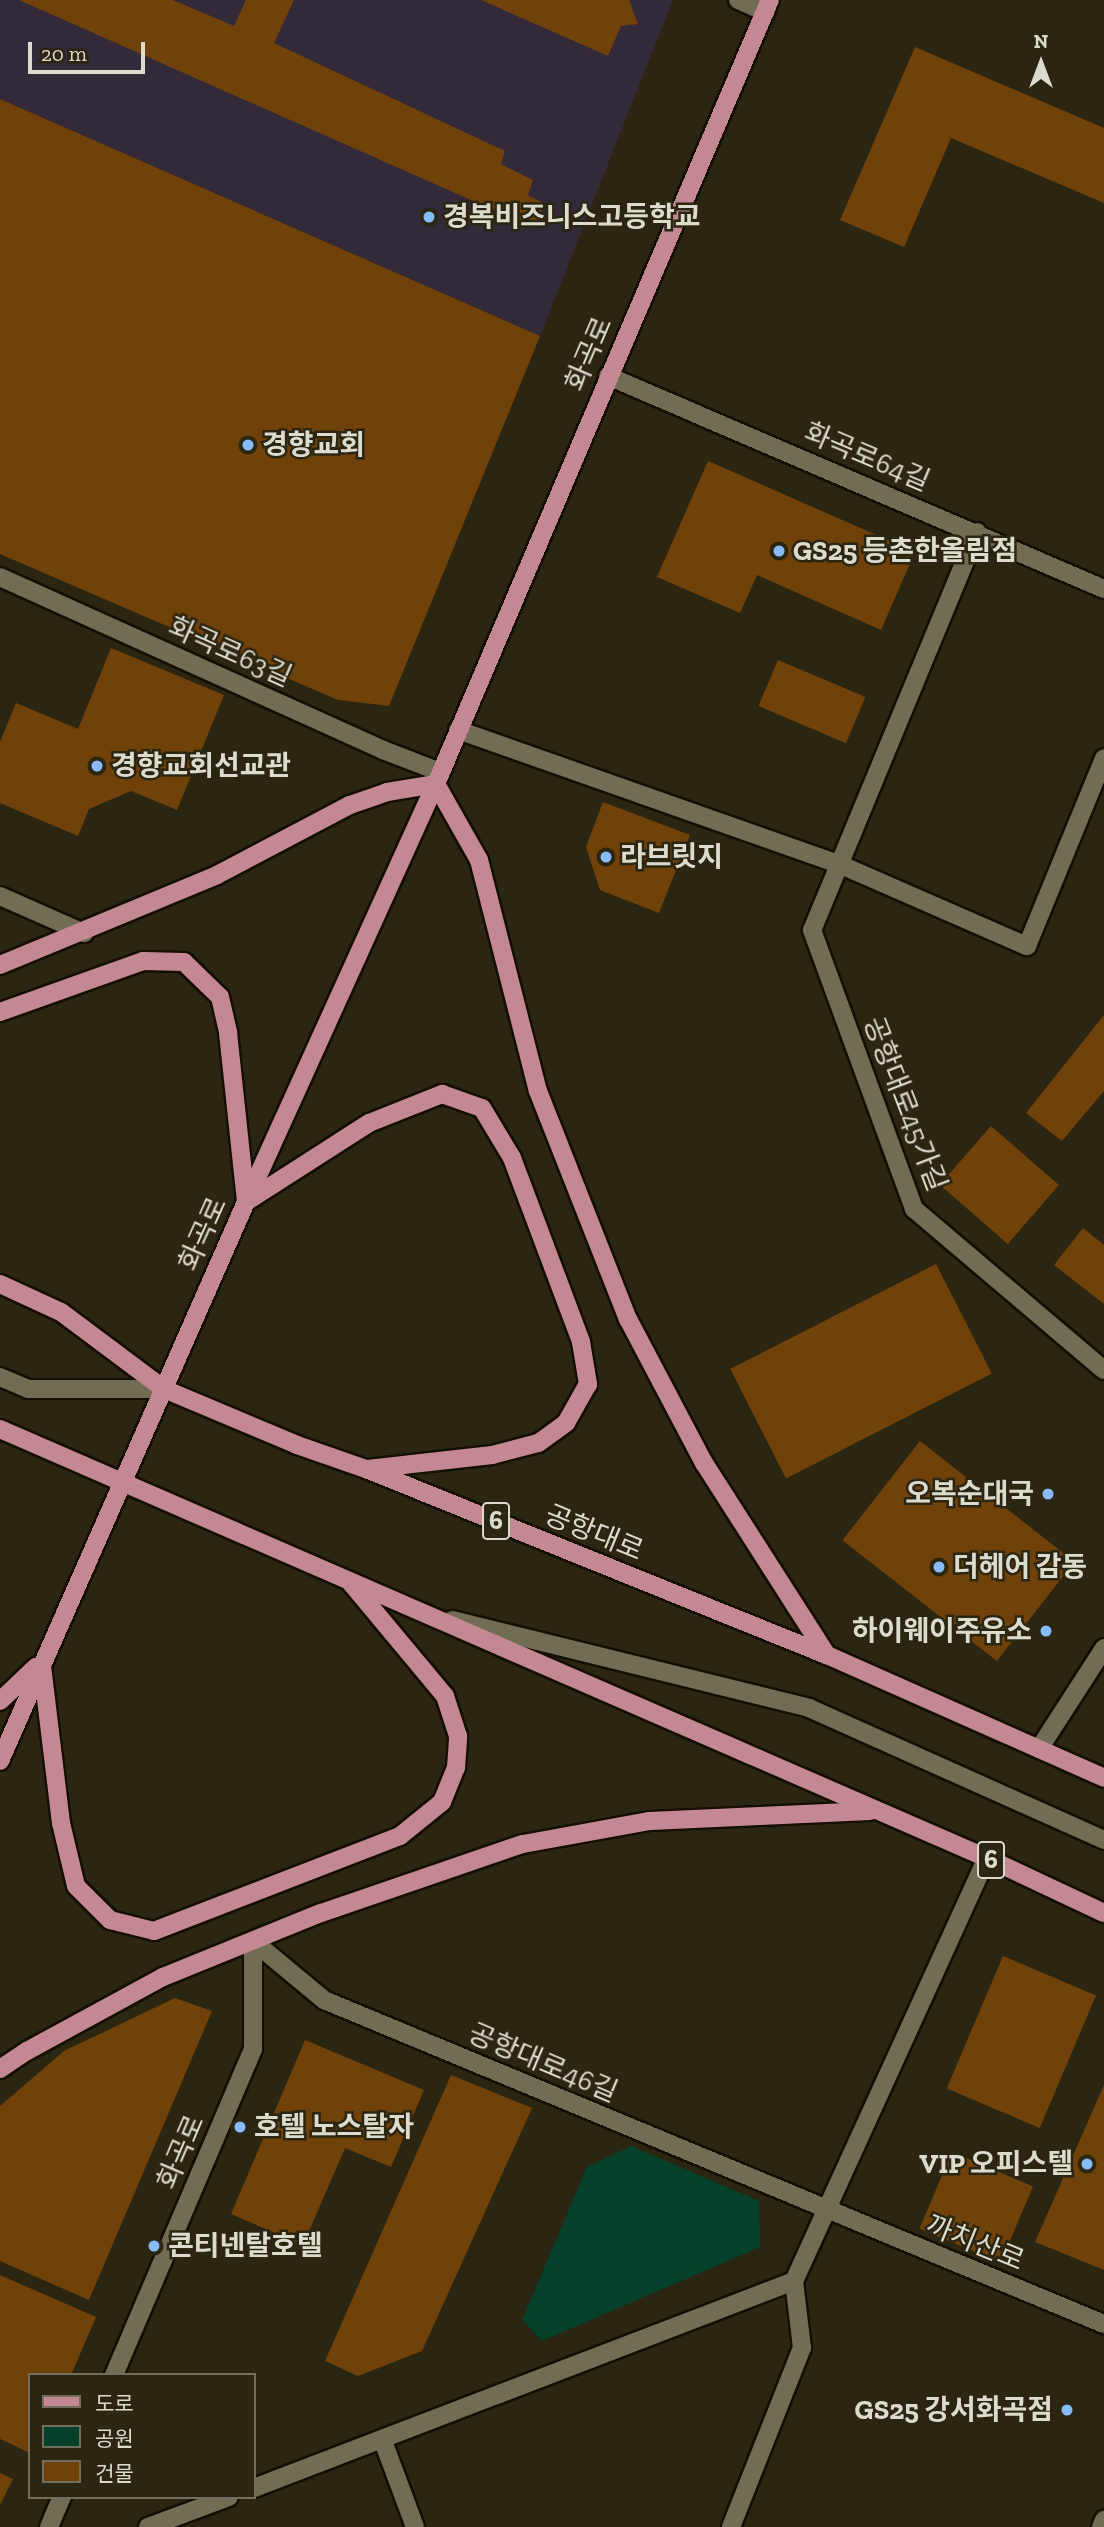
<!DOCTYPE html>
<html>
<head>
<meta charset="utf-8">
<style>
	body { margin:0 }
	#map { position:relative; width:1104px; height:2527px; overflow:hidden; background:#2b2611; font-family:"Zilla Slab","Noto Sans KR",serif }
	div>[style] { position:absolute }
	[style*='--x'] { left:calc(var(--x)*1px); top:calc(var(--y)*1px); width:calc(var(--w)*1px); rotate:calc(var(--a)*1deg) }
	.education>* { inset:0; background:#322939 }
	.green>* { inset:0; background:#05402a }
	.building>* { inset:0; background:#71410a; transform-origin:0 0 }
	.roads { filter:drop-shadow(2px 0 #140f00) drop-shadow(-2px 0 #140f00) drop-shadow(0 2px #140f00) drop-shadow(0 -2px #140f00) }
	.minor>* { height:18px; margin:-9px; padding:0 9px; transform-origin:9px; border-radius:9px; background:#716c54 }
	.major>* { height:18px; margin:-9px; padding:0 9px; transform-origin:9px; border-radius:9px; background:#c48894 }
	.dots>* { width:19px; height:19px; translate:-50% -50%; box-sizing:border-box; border:4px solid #2b2611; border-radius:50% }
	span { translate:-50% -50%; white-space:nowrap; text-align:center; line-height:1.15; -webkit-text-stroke:5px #2b2611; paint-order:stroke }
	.shield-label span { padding:2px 5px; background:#2b2611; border:2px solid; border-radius:5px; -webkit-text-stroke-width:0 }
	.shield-label { font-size:26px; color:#dddace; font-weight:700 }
	.poi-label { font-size:28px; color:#dddace; font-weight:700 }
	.left { translate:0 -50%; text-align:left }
	.right { translate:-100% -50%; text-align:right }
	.street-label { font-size:28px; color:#dddace }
	.legend { position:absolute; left:28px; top:2373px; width:228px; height:126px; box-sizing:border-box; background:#2b2611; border:2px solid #726e5d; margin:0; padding:9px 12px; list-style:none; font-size:21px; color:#dddace }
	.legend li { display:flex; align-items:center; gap:14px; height:35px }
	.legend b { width:35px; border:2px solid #726e5d }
	.north { position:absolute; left:1006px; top:28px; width:70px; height:70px; -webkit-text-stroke:5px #2b2611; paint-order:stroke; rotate:0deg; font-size:19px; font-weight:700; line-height:28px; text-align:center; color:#dddace }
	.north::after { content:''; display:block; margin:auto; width:24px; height:32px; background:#dddace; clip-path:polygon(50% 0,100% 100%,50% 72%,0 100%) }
	.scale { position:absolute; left:28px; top:42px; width:117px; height:32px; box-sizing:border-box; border:4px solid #dddace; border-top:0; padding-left:9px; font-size:21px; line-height:24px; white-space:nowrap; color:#dddace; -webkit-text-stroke:5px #2b2611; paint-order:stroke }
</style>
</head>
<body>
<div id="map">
	<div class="education">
		<i style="clip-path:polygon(0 0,673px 0,540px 336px,0 99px)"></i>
	</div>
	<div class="green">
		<i style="clip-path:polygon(631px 2146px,759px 2201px,760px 2247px,542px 2341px,522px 2320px,587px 2167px)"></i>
	</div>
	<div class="building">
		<i style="clip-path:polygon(19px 0,173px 0,234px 26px,246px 0,294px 0,274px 43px,505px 151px,501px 164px,533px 180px,528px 195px,545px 204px,534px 228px)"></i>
		<i style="clip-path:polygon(481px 0,629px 0,638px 24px,621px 26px,608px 56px)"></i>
		<i style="clip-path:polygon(915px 47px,1104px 128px,1104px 203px,951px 138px,904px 247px,840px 220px)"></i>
		<i style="clip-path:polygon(0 99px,540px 336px,389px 706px,338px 700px,0 554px)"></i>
		<i style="clip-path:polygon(708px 461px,915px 552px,881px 630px,757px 575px,740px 613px,657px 577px)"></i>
		<i style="clip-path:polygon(111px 648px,224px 695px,177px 810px,131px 791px,89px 809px,78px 836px,0 803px,0 742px,16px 703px,78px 729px)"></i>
		<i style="left:778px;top:660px;width:95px;height:50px;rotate:23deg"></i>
		<i style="clip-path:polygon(603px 802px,690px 835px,659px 913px,600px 890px,586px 847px)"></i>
		<i style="clip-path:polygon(1104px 1015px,1104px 1091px,1062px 1141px,1026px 1113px)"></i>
		<i style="left:991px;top:1126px;width:90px;height:78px;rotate:41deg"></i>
		<i style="clip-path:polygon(1083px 1228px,1104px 1245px,1104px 1304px,1054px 1265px)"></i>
		<i style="left:936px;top:1264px;width:123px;height:231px;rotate:63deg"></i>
		<i style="left:920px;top:1441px;width:196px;height:126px;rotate:38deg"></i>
		<i style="left:1003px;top:1956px;width:101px;height:144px;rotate:23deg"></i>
		<i style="clip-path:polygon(175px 1998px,212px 2011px,89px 2300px,0 2261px,0 2106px,64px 2051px)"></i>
		<i style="clip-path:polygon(305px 2040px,424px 2090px,391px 2167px,345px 2148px,303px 2245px,231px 2214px)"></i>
		<i style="clip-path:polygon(451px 2075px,532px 2108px,422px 2351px,358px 2376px,325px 2361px)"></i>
		<i style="clip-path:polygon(1104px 2085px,1104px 2270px,1035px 2242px)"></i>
		<i style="left:952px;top:2152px;width:88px;height:83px;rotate:23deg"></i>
		<i style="clip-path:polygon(0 2275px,96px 2317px,71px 2375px,30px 2375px,30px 2453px,0 2439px)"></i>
		<i style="clip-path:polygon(0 2473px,13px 2479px,0 2505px)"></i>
	</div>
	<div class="roads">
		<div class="minor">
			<i style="--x:738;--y:0;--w:30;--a:24"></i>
			<i style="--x:608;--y:376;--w:540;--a:23.24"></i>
			<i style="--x:977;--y:532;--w:431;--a:112.5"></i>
			<i style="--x:812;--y:930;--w:297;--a:69.9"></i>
			<i style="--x:914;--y:1209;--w:249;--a:40.3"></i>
			<i style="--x:0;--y:577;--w:420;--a:24.3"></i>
			<i style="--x:383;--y:750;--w:61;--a:21.1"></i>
			<i style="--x:458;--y:730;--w:404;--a:19.4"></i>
			<i style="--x:839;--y:864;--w:205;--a:23.6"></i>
			<i style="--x:1027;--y:946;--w:203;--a:-67.7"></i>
			<i style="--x:0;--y:896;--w:92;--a:23.8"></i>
			<i style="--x:0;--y:1377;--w:30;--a:23"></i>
			<i style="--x:28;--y:1389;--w:136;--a:0"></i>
			<i style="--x:452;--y:1620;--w:368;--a:13.8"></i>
			<i style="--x:809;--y:1708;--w:323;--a:24.1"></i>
			<i style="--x:1039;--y:1749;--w:120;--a:-57.2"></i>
			<i style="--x:253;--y:1941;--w:92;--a:39.7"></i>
			<i style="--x:324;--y:2000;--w:845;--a:22.56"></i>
			<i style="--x:114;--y:2375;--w:354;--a:-66.9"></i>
			<i style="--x:253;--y:2049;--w:108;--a:-90"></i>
			<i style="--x:383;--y:2441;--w:92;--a:69.6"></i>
			<i style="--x:254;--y:2488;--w:578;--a:-20.97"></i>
			<i style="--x:49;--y:2527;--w:33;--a:-67"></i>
			<i style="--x:148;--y:2527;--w:86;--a:-20.3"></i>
			<i style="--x:731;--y:2527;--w:193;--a:-68.4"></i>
			<i style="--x:802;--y:2348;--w:67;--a:-96.8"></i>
			<i style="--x:794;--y:2281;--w:465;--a:-65.5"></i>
			<i style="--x:1101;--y:2527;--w:8;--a:-67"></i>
		</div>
		<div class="major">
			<i style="--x:436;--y:784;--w:87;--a:60.5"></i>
			<i style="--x:479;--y:860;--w:238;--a:75.7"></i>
			<i style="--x:538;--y:1091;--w:245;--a:68.5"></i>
			<i style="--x:628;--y:1319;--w:163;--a:62.2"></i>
			<i style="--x:704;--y:1463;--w:228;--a:57.4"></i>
			<i style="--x:0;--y:965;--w:235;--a:-22.5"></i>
			<i style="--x:217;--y:875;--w:150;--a:-27.8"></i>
			<i style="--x:350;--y:805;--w:39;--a:-19"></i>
			<i style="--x:387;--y:792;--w:50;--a:-9.3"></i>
			<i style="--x:0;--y:1012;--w:152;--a:-19.6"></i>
			<i style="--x:143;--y:961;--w:41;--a:1.4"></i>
			<i style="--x:184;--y:962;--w:50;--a:44.2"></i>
			<i style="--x:220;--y:997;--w:37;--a:77"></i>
			<i style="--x:228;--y:1033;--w:170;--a:83.9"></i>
			<i style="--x:246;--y:1202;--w:146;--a:-32.7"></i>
			<i style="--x:369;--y:1123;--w:79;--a:-21.7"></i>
			<i style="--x:442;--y:1094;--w:42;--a:19.3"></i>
			<i style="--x:482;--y:1108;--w:58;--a:59"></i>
			<i style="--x:512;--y:1158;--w:197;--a:69.4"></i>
			<i style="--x:581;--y:1342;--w:43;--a:80.5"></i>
			<i style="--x:588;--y:1384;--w:45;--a:119.4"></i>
			<i style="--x:566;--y:1423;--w:34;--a:144"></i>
			<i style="--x:538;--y:1443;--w:48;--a:165.4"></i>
			<i style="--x:492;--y:1455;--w:125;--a:173.6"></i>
			<i style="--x:0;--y:1284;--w:67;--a:24.7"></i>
			<i style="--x:61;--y:1312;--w:129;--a:36.8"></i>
			<i style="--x:164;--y:1389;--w:144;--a:22.8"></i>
			<i style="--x:297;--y:1445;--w:73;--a:19.2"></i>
			<i style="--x:366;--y:1469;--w:497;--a:22"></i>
			<i style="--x:827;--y:1655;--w:303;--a:23.9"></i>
			<i style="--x:0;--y:1429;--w:1076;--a:23.49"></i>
			<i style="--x:987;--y:1858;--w:129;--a:25.2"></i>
			<i style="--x:42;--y:1666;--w:158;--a:83.1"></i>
			<i style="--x:61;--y:1823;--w:65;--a:76.6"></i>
			<i style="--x:76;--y:1886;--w:48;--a:45"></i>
			<i style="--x:110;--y:1920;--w:45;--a:14"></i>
			<i style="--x:154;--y:1931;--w:264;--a:-21.1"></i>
			<i style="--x:400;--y:1836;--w:54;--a:-39"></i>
			<i style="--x:442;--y:1802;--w:37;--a:-68"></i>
			<i style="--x:456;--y:1768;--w:32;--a:-86"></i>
			<i style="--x:458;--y:1736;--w:42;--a:-108"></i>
			<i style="--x:445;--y:1696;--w:147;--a:-129.8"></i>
			<i style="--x:0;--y:1701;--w:50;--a:-43.4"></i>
			<i style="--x:0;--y:1761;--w:611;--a:-66.25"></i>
			<i style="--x:246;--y:1202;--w:459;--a:-65.6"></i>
			<i style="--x:436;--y:784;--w:852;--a:-66.93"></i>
			<i style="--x:0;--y:2069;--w:32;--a:-34"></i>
			<i style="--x:27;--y:2051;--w:155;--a:-28.6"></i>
			<i style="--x:163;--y:1977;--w:170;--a:-22.1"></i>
			<i style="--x:321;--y:1913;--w:213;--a:-18.9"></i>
			<i style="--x:523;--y:1844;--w:129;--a:-10.3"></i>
			<i style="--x:650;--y:1821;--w:220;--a:-2.6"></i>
		</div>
	</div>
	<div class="dots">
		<i style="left:429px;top:217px;background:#87bbfb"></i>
		<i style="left:248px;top:445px;background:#87bbfb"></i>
		<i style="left:779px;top:551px;background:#87bbfb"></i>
		<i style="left:97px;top:766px;background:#87bbfb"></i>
		<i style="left:606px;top:857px;background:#87bbfb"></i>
		<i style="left:1048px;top:1494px;background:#87bbfb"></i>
		<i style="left:939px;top:1567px;background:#87bbfb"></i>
		<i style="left:1046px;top:1631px;background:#87bbfb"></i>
		<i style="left:240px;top:2127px;background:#87bbfb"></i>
		<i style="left:1087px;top:2164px;background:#87bbfb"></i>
		<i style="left:154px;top:2246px;background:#87bbfb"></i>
		<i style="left:1067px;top:2410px;background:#87bbfb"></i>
	</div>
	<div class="shield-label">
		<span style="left:496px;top:1521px">6</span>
		<span style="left:991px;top:1860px">6</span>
	</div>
	<div class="poi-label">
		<span class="left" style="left:443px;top:217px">경복비즈니스고등학교</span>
		<span class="left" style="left:262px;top:445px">경향교회</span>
		<span class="left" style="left:793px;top:551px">GS25 등촌한올림점</span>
		<span class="left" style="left:111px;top:766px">경향교회선교관</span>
		<span class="left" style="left:620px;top:857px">라브릿지</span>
		<span class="right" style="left:1034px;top:1494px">오복순대국</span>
		<span class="left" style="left:953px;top:1567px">더헤어 감동</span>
		<span class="right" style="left:1032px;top:1631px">하이웨이주유소</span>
		<span class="left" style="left:254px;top:2127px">호텔 노스탈자</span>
		<span class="right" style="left:1073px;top:2164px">VIP 오피스텔</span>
		<span class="left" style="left:168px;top:2246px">콘티넨탈호텔</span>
		<span class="right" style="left:1053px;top:2410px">GS25 강서화곡점</span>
	</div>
	<div class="street-label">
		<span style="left:589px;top:354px;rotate:-67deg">화곡로</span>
		<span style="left:867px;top:457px;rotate:23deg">화곡로64길</span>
		<span style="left:230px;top:652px;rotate:24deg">화곡로63길</span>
		<span style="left:905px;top:1104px;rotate:69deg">공항대로45가길</span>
		<span style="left:203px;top:1234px;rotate:-66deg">화곡로</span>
		<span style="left:594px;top:1533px;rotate:22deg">공항대로</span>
		<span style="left:543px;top:2063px;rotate:23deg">공항대로46길</span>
		<span style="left:181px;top:2152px;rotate:-67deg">화곡로</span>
		<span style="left:975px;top:2243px;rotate:22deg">까치산로</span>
	</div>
	<ul class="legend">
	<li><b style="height:9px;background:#c48894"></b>도로</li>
	<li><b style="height:19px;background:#05402a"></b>공원</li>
	<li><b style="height:19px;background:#71410a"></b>건물</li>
	</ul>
	<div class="north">N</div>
	<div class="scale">20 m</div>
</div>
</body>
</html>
